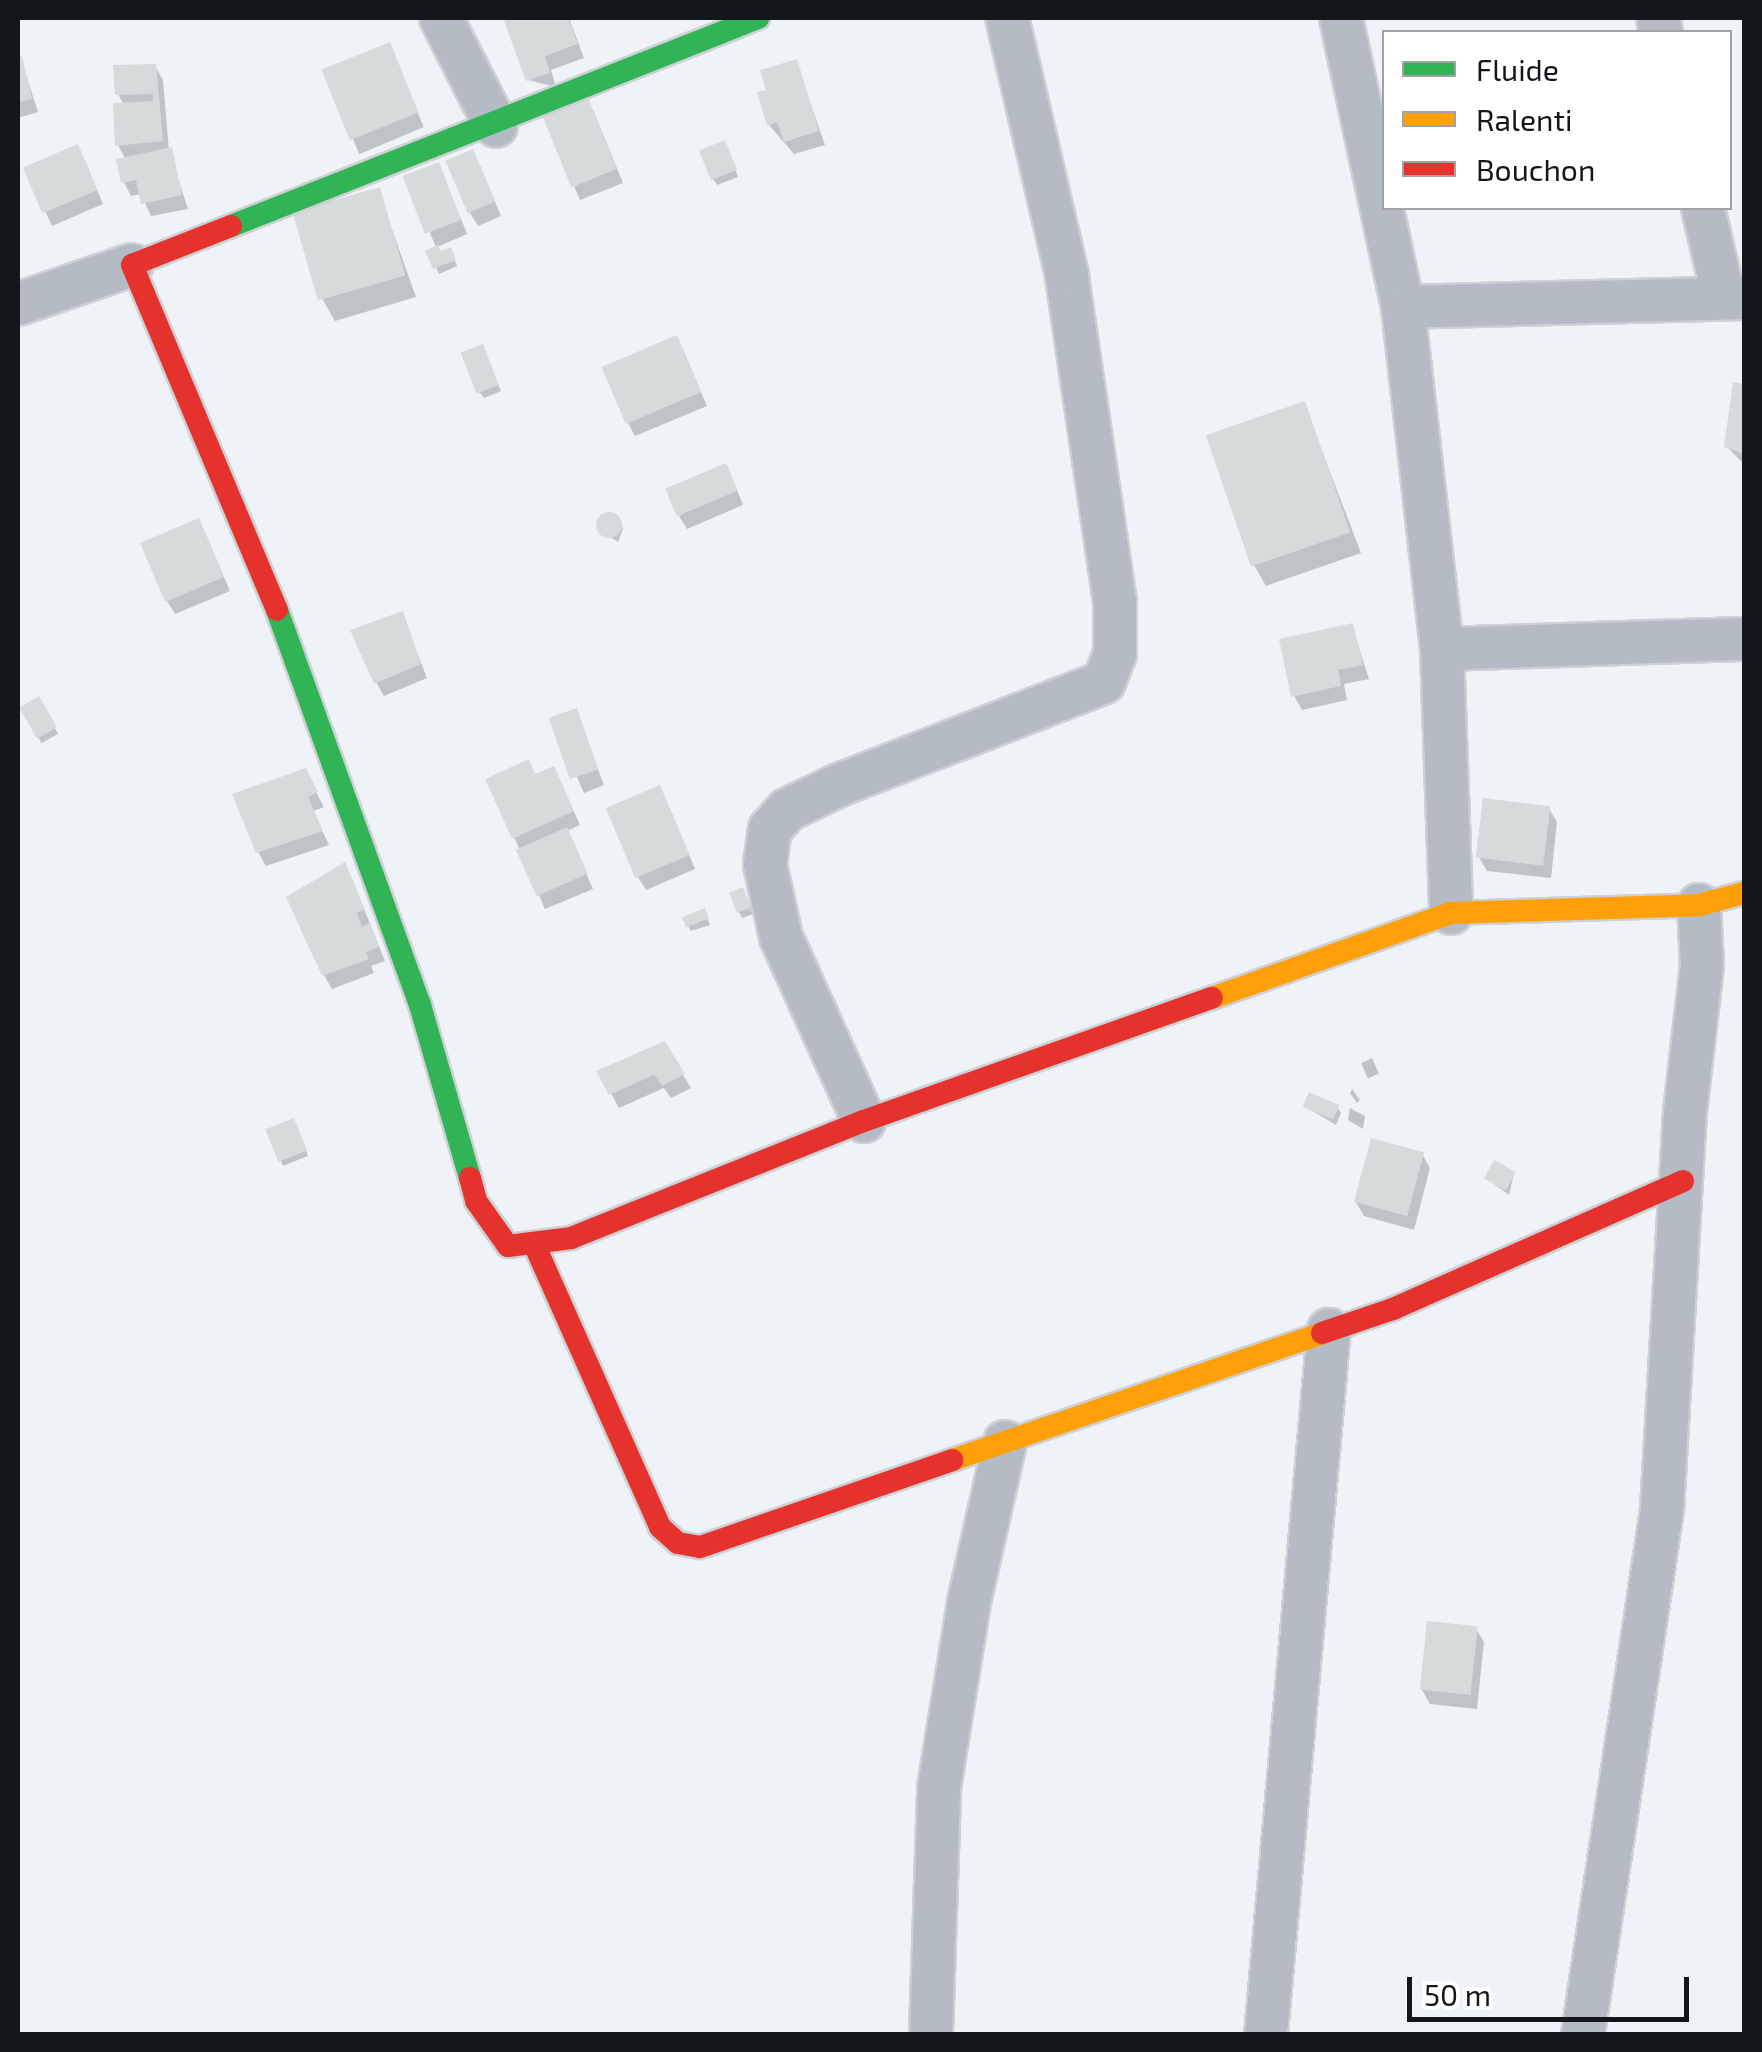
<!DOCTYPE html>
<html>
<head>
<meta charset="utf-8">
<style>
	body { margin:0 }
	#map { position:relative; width:1762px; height:2052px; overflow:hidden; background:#eff3f8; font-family:"Exo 2",sans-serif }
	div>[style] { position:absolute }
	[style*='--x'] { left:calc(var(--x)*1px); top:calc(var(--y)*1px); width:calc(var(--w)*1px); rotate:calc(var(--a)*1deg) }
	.shadow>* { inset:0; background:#0003; transform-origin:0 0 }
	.building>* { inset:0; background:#d7dada; transform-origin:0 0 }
	.round { border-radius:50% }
	.roads { filter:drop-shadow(2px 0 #cdd0d4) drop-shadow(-2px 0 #cdd0d4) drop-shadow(0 2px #cdd0d4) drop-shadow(0 -2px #cdd0d4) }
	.street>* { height:42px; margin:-21px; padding:0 21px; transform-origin:21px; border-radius:21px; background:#b4bbc5 }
	.fast>* { height:22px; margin:-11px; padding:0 11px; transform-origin:11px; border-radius:11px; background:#30b455 }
	.slow>* { height:22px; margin:-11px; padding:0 11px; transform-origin:11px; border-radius:11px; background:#ff9f0a }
	.jam>* { height:22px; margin:-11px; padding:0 11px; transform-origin:11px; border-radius:11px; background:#e5322d }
	span { translate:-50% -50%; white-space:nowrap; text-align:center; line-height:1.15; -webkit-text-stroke:8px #fff; paint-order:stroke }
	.frame { position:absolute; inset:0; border:20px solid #13161a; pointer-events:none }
	.legend { position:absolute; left:1382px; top:30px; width:350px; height:180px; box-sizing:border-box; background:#fff; border:2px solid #a1a2a3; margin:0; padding:12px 18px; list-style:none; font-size:30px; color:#13161a }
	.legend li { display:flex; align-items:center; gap:20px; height:50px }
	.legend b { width:50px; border:2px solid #a1a2a3 }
	.scale { position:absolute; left:1407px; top:1977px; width:282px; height:45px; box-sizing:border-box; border:5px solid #13161a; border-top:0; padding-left:12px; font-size:30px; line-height:35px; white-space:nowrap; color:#13161a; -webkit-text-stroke:8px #fff; paint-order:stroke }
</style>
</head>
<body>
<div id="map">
	<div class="shadow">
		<i style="clip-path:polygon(506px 18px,569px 18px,584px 58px,551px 70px,556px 87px,528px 80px)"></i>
		<i style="left:389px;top:45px;width:89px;height:70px;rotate:67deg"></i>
		<i style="clip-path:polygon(21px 59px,38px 112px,18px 118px,18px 60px)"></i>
		<i style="clip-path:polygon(796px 62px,825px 145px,794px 154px,769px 125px,770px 91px)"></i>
		<i style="clip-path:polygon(155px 66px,163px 80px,169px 151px,188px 209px,151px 216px,141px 194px,131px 196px,124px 182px,126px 160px,118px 145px,124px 105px,118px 94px)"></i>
		<i style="clip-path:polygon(593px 110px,623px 183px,580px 200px,543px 113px)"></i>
		<i style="clip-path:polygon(728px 149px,738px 177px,717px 185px,713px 179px)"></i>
		<i style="clip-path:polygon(85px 161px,103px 204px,52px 226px,26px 169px)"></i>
		<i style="left:438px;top:165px;width:75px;height:34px;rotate:67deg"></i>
		<i style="clip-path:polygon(480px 166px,501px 216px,478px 226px,470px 213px)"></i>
		<i style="clip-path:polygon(378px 190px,416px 297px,335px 321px,323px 300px)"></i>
		<i style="clip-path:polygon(429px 252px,453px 256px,457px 266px,439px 274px)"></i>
		<i style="clip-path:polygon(684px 352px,707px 406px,635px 436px,628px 423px)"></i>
		<i style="clip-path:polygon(485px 353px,501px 391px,484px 398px,480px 393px)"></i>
		<i style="clip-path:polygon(1735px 385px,1744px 387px,1744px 464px,1726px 446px)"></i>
		<i style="clip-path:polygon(1304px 404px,1361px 553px,1266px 586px,1254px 565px)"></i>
		<i style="clip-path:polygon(733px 480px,743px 505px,687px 529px,679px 516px)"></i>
		<i style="clip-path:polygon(606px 516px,623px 528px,618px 542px,600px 530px)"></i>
		<i style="clip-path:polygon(206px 535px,230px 591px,175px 614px,167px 601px)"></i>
		<i style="clip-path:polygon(402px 614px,427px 678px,384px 696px,376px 682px)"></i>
		<i style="clip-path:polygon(1352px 626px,1369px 679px,1344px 684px,1347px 700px,1302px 710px,1294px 696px)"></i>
		<i style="left:38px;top:699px;width:40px;height:19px;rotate:60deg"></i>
		<i style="clip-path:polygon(576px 711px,604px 785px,584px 793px,552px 721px)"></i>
		<i style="clip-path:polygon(305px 771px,324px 807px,313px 811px,329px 845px,266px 866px,258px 852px)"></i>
		<i style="clip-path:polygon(536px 776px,561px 783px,580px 825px,567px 831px,593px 889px,545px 909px,514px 837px)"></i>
		<i style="clip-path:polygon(667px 802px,695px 869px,646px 890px,638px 877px)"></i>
		<i style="clip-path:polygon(1549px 809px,1557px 822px,1551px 878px,1487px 871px,1479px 857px)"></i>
		<i style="clip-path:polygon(352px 879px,385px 961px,371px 966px,374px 973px,332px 989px,324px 975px)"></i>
		<i style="clip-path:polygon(746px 896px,753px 914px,742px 918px,739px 912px)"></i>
		<i style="clip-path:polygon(707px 917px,710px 925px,691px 931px,688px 926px)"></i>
		<i style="clip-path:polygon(664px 1044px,691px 1088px,671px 1098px,664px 1088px,619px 1108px,600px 1073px)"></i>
		<i style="left:1372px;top:1058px;width:17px;height:12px;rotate:66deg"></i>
		<i style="clip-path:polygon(1352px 1089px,1360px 1100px,1357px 1103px,1350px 1093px)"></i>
		<i style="clip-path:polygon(1306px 1107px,1337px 1107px,1341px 1113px,1336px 1125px)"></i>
		<i style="clip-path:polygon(1350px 1108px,1365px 1116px,1363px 1129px,1348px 1120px)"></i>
		<i style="clip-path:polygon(297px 1127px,308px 1156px,283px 1166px,268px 1130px)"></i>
		<i style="clip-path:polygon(1422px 1154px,1430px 1168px,1414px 1230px,1364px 1216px,1356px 1202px)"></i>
		<i style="clip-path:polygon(1514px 1174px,1509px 1195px,1486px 1178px)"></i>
		<i style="clip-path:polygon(1476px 1629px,1484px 1642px,1477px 1709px,1430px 1704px,1422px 1690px)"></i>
	</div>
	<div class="building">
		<i style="clip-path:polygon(503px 18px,568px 18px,578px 44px,545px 56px,550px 73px,526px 81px)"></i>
		<i style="left:390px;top:42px;width:76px;height:74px;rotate:68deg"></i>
		<i style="clip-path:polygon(22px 56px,32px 99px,18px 102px,18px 57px)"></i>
		<i style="clip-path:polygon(797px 59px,819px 131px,784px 142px,777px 122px,767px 126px,757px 92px,766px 90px,760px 70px)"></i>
		<i style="clip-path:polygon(156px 64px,163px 141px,115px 146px,113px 103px,153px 101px,153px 94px,115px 95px,113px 65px)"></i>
		<i style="left:586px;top:93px;width:82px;height:49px;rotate:68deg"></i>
		<i style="left:725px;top:140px;width:32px;height:28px;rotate:68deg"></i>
		<i style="left:78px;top:144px;width:50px;height:60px;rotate:67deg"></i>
		<i style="clip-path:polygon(172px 147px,182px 195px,141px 204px,136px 180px,121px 183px,116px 159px)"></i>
		<i style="left:473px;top:149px;width:57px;height:30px;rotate:67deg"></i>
		<i style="left:439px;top:162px;width:62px;height:39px;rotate:69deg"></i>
		<i style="left:380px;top:187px;width:92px;height:91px;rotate:74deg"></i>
		<i style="clip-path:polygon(438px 245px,441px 251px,451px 247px,456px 260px,433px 269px,425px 251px)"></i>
		<i style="left:677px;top:335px;width:62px;height:82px;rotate:67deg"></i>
		<i style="left:483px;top:344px;width:44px;height:24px;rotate:69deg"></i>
		<i style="clip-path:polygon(1733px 382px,1744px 384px,1744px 454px,1724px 447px)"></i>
		<i style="left:1305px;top:401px;width:139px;height:105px;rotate:71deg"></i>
		<i style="left:726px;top:463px;width:30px;height:66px;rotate:67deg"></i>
		<i class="round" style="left:596px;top:512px;width:26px;height:26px"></i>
		<i style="left:199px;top:518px;width:64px;height:64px;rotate:67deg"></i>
		<i style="clip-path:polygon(403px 611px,421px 664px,374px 684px,350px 630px)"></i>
		<i style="clip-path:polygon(1353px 623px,1363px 665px,1338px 670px,1341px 686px,1291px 697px,1279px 639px)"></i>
		<i style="left:39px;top:696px;width:36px;height:23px;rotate:60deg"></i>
		<i style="left:577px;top:708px;width:65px;height:30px;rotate:71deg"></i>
		<i style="clip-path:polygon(529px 759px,535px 774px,554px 766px,574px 811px,512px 839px,485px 779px)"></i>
		<i style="clip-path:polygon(306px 768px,318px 792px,308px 797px,323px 831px,256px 853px,232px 794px)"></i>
		<i style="left:660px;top:785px;width:76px;height:59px;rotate:67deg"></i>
		<i style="left:1483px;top:798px;width:68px;height:60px;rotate:7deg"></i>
		<i style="left:567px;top:827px;width:51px;height:56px;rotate:66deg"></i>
		<i style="clip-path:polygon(345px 862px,365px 910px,357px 913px,362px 927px,370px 923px,379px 947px,366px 952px,369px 959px,322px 976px,286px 897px)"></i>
		<i style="left:743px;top:887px;width:22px;height:15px;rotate:69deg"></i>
		<i style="left:705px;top:908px;width:11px;height:25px;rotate:68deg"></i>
		<i style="clip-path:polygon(665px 1041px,685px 1074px,662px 1086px,654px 1075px,609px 1095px,596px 1071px)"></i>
		<i style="left:1309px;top:1092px;width:33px;height:16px;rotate:23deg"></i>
		<i style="left:294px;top:1118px;width:35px;height:31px;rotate:68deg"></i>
		<i style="left:1371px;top:1138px;width:55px;height:66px;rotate:15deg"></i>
		<i style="left:1494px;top:1160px;width:25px;height:21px;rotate:29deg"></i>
		<i style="left:1427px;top:1621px;width:51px;height:69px;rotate:6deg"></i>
	</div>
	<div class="roads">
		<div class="street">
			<i style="--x:441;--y:18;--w:121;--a:63"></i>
			<i style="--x:1341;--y:18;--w:296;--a:77.9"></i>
			<i style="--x:1403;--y:307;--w:344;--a:83.5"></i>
			<i style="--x:1442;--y:649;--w:264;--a:88"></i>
			<i style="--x:1658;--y:18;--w:14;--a:78"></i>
			<i style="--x:1703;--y:208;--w:92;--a:76.9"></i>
			<i style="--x:18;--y:304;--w:120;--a:-18.9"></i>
			<i style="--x:1403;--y:307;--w:341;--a:-1.5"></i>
			<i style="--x:1442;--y:649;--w:302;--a:-1.9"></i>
			<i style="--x:864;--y:1121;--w:202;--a:-114.3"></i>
			<i style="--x:781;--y:937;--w:75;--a:-102.4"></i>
			<i style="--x:765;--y:864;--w:35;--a:-82"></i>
			<i style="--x:770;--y:829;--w:25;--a:-48"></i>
			<i style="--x:787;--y:810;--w:58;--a:-25.7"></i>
			<i style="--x:839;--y:785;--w:284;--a:-21.2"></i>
			<i style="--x:1104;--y:682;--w:30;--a:-69"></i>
			<i style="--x:1115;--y:654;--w:52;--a:-90"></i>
			<i style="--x:1115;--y:602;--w:331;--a:-98.4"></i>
			<i style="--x:1067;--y:275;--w:264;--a:-103.1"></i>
			<i style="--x:931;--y:2034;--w:246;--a:-88.1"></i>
			<i style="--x:939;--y:1788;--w:188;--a:-80.8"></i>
			<i style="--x:969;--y:1602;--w:164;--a:-77.3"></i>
			<i style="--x:1266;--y:2034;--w:707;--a:-84.89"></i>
			<i style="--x:1583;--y:2034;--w:530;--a:-81.43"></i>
			<i style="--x:1662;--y:1510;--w:399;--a:-86.7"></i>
			<i style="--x:1685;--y:1112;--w:148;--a:-83.4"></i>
			<i style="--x:1702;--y:965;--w:60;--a:-92.9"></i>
		</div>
		<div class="fast">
			<i style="--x:231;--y:226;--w:567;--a:-21.54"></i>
			<i style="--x:277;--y:610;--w:420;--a:70.1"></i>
			<i style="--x:420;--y:1005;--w:180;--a:73.9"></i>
		</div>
		<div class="slow">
			<i style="--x:1212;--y:998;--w:254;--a:-19.6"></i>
			<i style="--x:1451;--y:913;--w:248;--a:-1.8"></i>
			<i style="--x:1699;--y:905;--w:47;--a:-14.9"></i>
			<i style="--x:952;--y:1460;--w:391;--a:-18.9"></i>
		</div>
		<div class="jam">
			<i style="--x:231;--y:226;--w:106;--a:158.5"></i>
			<i style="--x:132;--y:265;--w:374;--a:67.2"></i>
			<i style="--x:470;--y:1178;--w:24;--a:75"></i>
			<i style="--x:476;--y:1201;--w:55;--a:54.6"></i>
			<i style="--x:508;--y:1246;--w:64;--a:-7.2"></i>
			<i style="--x:571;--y:1238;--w:315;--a:-21.8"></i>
			<i style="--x:864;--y:1121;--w:369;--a:-19.5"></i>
			<i style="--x:535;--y:1246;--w:308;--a:66"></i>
			<i style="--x:660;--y:1527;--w:24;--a:42"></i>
			<i style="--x:678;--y:1543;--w:22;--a:10"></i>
			<i style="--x:700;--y:1547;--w:267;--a:-19"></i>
			<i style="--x:1322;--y:1333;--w:75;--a:-18.7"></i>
			<i style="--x:1393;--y:1309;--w:317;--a:-23.8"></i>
		</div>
	</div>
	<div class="frame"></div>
	<ul class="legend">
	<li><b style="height:12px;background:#30b455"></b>Fluide</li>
	<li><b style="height:12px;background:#ff9f0a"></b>Ralenti</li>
	<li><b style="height:12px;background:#e5322d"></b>Bouchon</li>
	</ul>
	<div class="scale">50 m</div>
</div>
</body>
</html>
